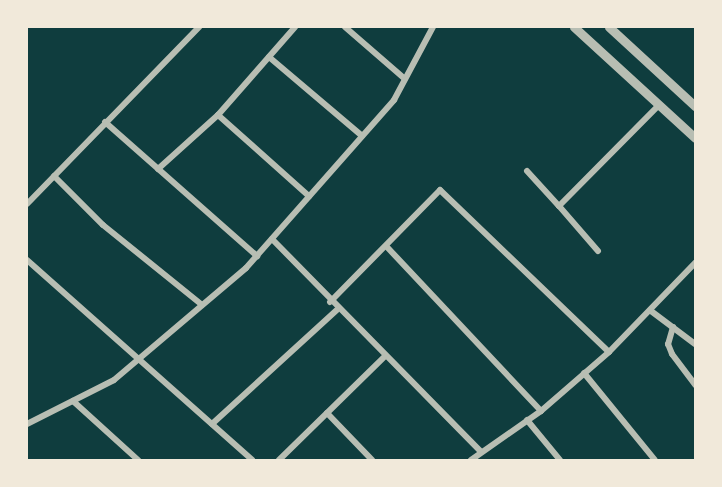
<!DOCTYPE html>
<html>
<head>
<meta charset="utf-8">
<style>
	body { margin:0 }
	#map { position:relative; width:722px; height:487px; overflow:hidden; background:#0f3d3e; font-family:Manrope,sans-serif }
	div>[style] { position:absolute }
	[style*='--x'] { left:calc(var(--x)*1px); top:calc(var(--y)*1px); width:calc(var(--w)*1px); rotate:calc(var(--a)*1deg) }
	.minor>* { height:6px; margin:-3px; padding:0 3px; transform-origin:3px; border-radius:3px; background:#b8beb3 }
	.tertiary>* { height:9px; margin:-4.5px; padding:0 4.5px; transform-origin:4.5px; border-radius:4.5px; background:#b8beb3 }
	span { translate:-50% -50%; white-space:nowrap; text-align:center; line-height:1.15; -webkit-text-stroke:4.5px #f1e9da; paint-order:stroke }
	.frame { position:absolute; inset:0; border:28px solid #f1e9da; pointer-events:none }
</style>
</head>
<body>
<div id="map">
	<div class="minor">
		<i style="--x:345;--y:27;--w:79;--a:40.9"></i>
		<i style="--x:269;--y:57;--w:122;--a:40.3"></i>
		<i style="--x:218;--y:115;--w:122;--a:41.7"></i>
		<i style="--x:105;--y:122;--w:203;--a:41.4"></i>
		<i style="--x:158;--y:169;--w:81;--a:-42"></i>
		<i style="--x:218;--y:115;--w:117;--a:-48.8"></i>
		<i style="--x:527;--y:171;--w:47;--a:47.6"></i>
		<i style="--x:54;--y:176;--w:69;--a:45"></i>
		<i style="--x:103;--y:225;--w:127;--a:38.9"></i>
		<i style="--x:27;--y:204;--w:247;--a:-45.8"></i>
		<i style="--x:272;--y:239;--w:298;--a:45.5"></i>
		<i style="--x:387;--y:247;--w:225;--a:46.8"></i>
		<i style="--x:598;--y:251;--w:60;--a:-130.9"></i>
		<i style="--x:559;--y:206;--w:142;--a:-45.3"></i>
		<i style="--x:27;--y:260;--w:301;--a:41.6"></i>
		<i style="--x:330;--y:302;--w:157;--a:-45.5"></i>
		<i style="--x:440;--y:190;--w:234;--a:43.8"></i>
		<i style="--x:651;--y:311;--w:55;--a:36.9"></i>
		<i style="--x:673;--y:327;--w:18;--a:106"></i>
		<i style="--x:668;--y:344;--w:11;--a:68"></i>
		<i style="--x:672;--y:354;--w:39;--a:53"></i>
		<i style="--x:584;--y:373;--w:112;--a:50.8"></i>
		<i style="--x:73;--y:401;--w:88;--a:42.2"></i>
		<i style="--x:327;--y:413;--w:65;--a:46.2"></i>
		<i style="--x:527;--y:420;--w:52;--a:50.5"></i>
		<i style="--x:27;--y:424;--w:97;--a:-26.8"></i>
		<i style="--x:114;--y:380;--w:173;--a:-40.3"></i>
		<i style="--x:246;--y:268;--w:224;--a:-48.6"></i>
		<i style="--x:394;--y:100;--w:83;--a:-61.9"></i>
		<i style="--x:212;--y:424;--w:169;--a:-42.4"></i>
		<i style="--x:279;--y:460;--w:147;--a:-44.4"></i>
		<i style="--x:471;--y:460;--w:85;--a:-35"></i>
		<i style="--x:541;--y:411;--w:90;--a:-40.9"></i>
		<i style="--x:609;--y:352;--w:124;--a:-46"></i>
	</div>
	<div class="tertiary">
		<i style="--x:574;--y:27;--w:164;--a:42.5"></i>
		<i style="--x:609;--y:27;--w:117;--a:42.6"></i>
	</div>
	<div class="frame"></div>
</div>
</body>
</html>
